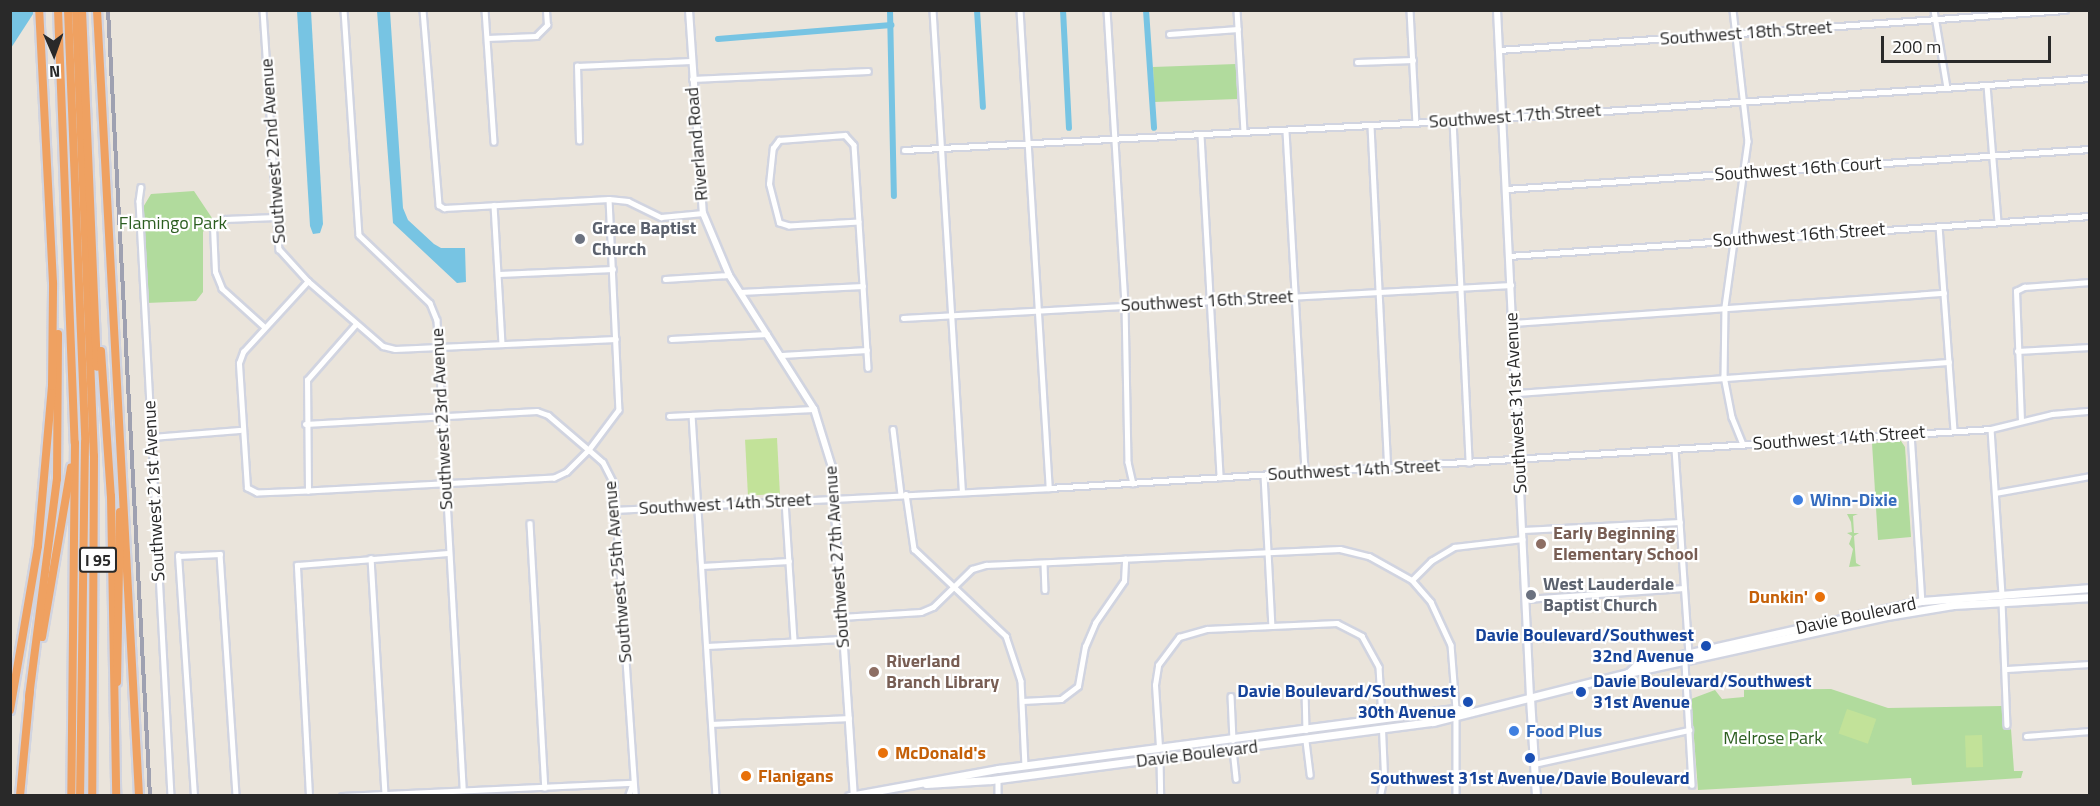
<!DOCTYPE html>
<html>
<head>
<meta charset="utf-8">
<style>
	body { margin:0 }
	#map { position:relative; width:2100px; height:806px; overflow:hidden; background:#eae4db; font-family:"Titillium Web",sans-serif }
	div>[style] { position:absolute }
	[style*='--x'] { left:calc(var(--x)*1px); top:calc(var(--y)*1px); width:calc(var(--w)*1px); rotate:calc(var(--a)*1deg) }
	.green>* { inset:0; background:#b1db9d; transform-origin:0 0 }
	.pitch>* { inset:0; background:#c2e299; transform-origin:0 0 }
	.water>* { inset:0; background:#77c4e3 }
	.canal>* { height:6px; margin:-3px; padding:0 3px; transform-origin:3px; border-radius:3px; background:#77c4e3 }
	.roads { filter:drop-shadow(2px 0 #d1d4e0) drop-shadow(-2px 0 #d1d4e0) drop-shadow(0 2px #d1d4e0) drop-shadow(0 -2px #d1d4e0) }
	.minor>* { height:4.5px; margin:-2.25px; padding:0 2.25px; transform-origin:2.25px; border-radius:2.25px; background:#fff }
	.tertiary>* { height:6px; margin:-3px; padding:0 3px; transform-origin:3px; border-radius:3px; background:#fff }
	.secondary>* { height:7px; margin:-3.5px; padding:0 3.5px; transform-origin:3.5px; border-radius:3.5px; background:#fff }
	.motorway>* { height:8px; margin:-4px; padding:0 4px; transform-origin:4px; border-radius:4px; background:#efa161 }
	.rail>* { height:4px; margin-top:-2px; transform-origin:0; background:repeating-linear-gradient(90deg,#fff 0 4.5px,#9fa1b1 0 9px); box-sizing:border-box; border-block:2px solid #9fa1b1 }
	.dots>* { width:16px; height:16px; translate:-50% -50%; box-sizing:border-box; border:3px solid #fff; border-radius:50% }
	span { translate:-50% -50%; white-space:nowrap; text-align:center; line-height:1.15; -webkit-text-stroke:4.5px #fff; paint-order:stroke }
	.shield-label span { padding:2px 4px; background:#fff; border:2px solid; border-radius:4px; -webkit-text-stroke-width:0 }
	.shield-label { font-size:16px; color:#292929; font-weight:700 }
	.street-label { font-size:18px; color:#292929 }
	.park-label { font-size:18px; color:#2c5e20 }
	.worship-label { font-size:18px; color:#5b616d; font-weight:700 }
	.left { translate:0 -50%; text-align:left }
	.shop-label { font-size:18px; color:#366cbe; font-weight:700 }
	.education-label { font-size:18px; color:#785e54; font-weight:700 }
	.food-label { font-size:18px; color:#c56008; font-weight:700 }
	.right { translate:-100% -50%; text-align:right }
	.transit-label { font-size:18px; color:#164399; font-weight:700 }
	.frame { position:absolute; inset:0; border:12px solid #292929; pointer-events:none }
	.north { position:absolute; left:24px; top:24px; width:60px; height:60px; -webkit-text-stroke:4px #fff; paint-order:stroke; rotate:178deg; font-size:16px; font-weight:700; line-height:24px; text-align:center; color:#292929 }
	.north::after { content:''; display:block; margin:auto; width:21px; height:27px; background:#292929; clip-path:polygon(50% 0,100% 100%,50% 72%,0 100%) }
	.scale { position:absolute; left:1881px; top:36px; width:170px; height:27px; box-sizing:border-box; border:3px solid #292929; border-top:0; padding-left:8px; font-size:18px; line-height:21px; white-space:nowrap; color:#292929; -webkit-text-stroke:4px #fff; paint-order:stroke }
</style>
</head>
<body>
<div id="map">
	<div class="green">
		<i style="left:1236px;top:64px;width:35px;height:83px;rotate:88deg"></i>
		<i style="clip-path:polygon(194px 191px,212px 218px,203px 232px,203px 292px,196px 301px,146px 303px,142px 209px,151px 194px)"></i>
		<i style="clip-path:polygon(1901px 441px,1905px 447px,1911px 537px,1878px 540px,1872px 443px)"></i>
		<i style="clip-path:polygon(1847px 514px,1858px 514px,1853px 516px,1854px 533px,1859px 533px,1854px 536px,1856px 563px,1861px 566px,1849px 567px,1853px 549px,1849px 544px,1852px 536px,1847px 533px,1852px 532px,1851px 522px)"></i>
		<i style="clip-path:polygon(1831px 689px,1888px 708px,2002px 706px,2002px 722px,2011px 729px,2014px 771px,2023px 771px,2021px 778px,1912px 785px,1911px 778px,1698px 790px,1691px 699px,1715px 690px,1722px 699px,1744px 697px,1744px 690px)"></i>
	</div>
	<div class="pitch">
		<i style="left:777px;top:438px;width:56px;height:32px;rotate:87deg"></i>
		<i style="left:1847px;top:709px;width:31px;height:26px;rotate:19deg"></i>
		<i style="left:1982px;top:735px;width:32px;height:17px;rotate:88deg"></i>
	</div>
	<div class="water">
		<i style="clip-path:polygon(11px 11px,35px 11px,11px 48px)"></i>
		<i style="clip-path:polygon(297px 11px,311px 11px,323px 224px,320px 233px,313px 234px,310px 226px)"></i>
		<i style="clip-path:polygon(377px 11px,390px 11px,403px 208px,408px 220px,434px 244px,441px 248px,465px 248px,466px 282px,457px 283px,393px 223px)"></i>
	</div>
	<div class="canal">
		<i style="--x:890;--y:10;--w:186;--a:88.8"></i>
		<i style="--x:977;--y:10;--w:97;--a:86.5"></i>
		<i style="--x:1063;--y:10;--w:118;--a:87.1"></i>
		<i style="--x:1146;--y:10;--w:118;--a:86.1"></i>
		<i style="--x:718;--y:39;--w:174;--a:-4.6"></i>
	</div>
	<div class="roads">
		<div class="minor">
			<i style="--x:263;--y:10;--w:240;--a:86.2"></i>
			<i style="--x:279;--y:249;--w:43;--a:47.8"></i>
			<i style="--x:308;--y:281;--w:99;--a:40.9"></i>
			<i style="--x:383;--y:346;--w:12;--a:14"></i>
			<i style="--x:395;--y:349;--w:221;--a:-2.6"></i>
			<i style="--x:344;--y:10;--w:225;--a:86.2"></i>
			<i style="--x:359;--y:235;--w:98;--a:43.8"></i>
			<i style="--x:430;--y:303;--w:18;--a:68"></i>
			<i style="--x:437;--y:320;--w:469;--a:86.8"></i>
			<i style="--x:423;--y:10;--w:196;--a:85.3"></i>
			<i style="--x:439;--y:205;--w:6;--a:31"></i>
			<i style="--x:444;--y:208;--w:165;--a:-3.1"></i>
			<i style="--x:609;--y:199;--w:19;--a:6"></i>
			<i style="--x:628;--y:201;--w:37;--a:26"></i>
			<i style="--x:661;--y:217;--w:42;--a:-5.4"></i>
			<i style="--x:485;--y:10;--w:132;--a:86.1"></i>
			<i style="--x:933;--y:10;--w:482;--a:86.5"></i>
			<i style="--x:1020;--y:10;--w:479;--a:86.5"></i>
			<i style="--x:1107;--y:10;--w:296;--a:86.5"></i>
			<i style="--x:1125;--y:305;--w:157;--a:88.9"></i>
			<i style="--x:1128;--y:462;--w:22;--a:77"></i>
			<i style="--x:1237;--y:10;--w:122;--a:86.7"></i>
			<i style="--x:1410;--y:10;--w:113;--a:87"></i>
			<i style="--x:1733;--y:10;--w:132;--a:83.5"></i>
			<i style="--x:1748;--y:141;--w:168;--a:97.9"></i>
			<i style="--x:1725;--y:307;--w:69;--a:90.8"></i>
			<i style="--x:1724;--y:376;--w:42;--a:79"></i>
			<i style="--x:1732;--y:417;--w:29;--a:68"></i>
			<i style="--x:1934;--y:10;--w:79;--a:80.5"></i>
			<i style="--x:1169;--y:34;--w:69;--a:-4.1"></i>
			<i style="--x:487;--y:38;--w:49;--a:-2.3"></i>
			<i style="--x:536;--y:36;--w:16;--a:-45"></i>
			<i style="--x:547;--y:25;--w:15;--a:-94"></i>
			<i style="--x:1499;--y:50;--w:567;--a:-4.04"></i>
			<i style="--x:1357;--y:62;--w:56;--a:-2"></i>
			<i style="--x:692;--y:79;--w:176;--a:-2.6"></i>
			<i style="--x:1987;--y:85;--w:137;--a:85.4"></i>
			<i style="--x:1453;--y:120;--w:343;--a:87.3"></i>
			<i style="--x:1371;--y:126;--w:342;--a:87.2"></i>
			<i style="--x:1286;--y:131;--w:343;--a:86.8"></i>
			<i style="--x:1201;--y:135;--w:343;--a:86.8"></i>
			<i style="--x:579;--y:141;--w:75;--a:-91.5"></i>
			<i style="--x:577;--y:66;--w:114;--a:-2.5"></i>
			<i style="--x:904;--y:150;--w:599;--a:-3.06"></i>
			<i style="--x:1502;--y:118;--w:589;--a:-3.89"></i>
			<i style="--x:141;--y:187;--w:14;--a:98"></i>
			<i style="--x:139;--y:201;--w:596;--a:86.92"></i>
			<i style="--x:1506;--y:189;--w:585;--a:-3.92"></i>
			<i style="--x:609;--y:199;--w:211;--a:87.3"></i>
			<i style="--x:619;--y:410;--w:50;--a:126.9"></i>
			<i style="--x:589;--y:450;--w:18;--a:41"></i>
			<i style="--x:603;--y:462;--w:25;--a:63"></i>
			<i style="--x:614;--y:484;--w:313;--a:86.1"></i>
			<i style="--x:494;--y:205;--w:138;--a:86.7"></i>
			<i style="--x:859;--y:222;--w:70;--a:176.7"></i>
			<i style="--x:789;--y:226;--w:10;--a:-163"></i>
			<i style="--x:779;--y:223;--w:40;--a:-104.4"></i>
			<i style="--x:769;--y:184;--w:36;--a:-84"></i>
			<i style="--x:773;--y:148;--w:10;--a:-53"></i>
			<i style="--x:779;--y:140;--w:66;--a:-4.3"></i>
			<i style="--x:845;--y:135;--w:13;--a:48"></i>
			<i style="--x:854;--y:145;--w:141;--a:86.3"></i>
			<i style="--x:863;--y:286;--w:82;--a:86.5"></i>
			<i style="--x:1939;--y:226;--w:205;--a:85.8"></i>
			<i style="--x:1509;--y:256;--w:582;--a:-3.94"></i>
			<i style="--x:499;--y:274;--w:114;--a:-2.5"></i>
			<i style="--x:665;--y:279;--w:64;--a:-3.6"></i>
			<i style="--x:740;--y:292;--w:123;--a:-2.8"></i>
			<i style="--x:903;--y:318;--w:609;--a:-3.11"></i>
			<i style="--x:1513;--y:323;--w:432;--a:-4"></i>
			<i style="--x:264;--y:327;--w:57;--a:-137.9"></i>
			<i style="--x:222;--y:289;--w:18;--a:-112"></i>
			<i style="--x:215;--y:272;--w:45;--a:-92.5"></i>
			<i style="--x:213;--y:227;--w:14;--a:-34"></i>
			<i style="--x:225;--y:219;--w:51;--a:-2.2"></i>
			<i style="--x:671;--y:339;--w:96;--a:-3"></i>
			<i style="--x:2017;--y:351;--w:73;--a:-3.1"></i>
			<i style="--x:782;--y:355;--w:85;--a:-3.4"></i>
			<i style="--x:1516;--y:393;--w:434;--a:-4.1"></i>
			<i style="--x:692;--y:415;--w:382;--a:86.4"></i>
			<i style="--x:669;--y:416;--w:145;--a:-2.8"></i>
			<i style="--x:2021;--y:421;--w:130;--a:-92.2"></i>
			<i style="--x:2016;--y:291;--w:9;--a:-27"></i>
			<i style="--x:2024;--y:287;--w:66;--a:-4.3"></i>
			<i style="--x:305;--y:424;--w:232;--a:-3.2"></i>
			<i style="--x:537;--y:411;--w:12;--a:20"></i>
			<i style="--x:548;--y:415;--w:54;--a:40.5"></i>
			<i style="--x:589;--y:450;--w:31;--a:135"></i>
			<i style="--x:567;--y:472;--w:14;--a:155"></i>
			<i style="--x:554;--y:478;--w:246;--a:177"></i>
			<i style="--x:308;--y:491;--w:51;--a:177.8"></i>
			<i style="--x:257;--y:493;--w:11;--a:-153"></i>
			<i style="--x:247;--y:488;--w:125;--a:-93.7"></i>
			<i style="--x:239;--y:363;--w:12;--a:-70"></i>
			<i style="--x:243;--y:352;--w:96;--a:-47.5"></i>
			<i style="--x:893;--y:429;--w:65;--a:83"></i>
			<i style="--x:1991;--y:429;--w:165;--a:86.2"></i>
			<i style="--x:1911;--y:433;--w:168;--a:86.3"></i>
			<i style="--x:151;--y:437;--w:89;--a:-4.5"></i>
			<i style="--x:1675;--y:449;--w:204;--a:86.1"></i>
			<i style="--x:1264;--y:475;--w:151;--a:87"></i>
			<i style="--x:308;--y:491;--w:111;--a:-90.5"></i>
			<i style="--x:307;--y:380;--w:74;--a:-48.8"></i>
			<i style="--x:1995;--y:493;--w:97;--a:-10.1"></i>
			<i style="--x:906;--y:494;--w:56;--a:81.7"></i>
			<i style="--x:914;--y:549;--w:127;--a:43.4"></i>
			<i style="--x:1006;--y:636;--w:47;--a:71.6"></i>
			<i style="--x:1021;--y:681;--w:85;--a:87.3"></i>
			<i style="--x:785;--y:501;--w:140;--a:86.3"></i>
			<i style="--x:616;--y:510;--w:434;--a:-2.9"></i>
			<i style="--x:1049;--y:488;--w:944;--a:-3.58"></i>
			<i style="--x:1991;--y:429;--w:63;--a:-13.8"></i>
			<i style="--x:2052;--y:414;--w:38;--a:-5"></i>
			<i style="--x:530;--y:523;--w:265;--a:86.8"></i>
			<i style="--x:1523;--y:530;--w:157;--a:-2.9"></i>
			<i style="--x:371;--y:558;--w:235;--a:86.6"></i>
			<i style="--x:1044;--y:563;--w:27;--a:88"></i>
			<i style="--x:702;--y:566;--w:87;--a:-3.3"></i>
			<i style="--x:1412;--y:580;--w:29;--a:49"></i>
			<i style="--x:1431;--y:602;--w:47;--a:65.1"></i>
			<i style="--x:1451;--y:645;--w:64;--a:85.5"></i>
			<i style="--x:1526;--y:599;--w:158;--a:-4"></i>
			<i style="--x:2002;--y:602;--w:123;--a:87.7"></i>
			<i style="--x:841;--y:617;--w:80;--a:-3.6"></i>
			<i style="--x:921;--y:612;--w:13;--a:-23"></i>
			<i style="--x:933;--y:607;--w:54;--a:-44.3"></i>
			<i style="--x:972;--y:569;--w:15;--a:-16"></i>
			<i style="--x:986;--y:565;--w:354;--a:-2.6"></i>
			<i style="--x:1340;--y:549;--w:30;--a:14"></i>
			<i style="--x:1369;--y:556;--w:49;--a:29.2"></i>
			<i style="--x:1412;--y:580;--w:27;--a:-45"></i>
			<i style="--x:1431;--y:561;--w:27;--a:-31"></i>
			<i style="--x:1454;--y:547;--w:69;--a:-6.6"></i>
			<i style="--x:707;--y:646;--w:135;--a:-3"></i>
			<i style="--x:1685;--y:663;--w:122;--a:86.7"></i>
			<i style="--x:2007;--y:669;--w:83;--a:-3.4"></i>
			<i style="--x:1305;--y:690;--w:40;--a:88.6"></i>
			<i style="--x:1231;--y:696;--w:44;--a:87.4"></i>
			<i style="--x:1022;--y:701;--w:39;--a:-3"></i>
			<i style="--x:1061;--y:699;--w:21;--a:-37"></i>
			<i style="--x:1078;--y:686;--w:40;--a:-80"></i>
			<i style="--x:1085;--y:647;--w:26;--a:-67"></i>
			<i style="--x:1095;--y:623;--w:51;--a:-55.4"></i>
			<i style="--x:1124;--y:581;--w:22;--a:-87"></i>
			<i style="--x:1456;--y:718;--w:78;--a:90"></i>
			<i style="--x:712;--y:724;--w:137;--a:-2.5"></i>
			<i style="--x:2026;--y:736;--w:64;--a:-4.5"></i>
			<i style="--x:1306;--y:741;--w:34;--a:83"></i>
			<i style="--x:1159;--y:747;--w:62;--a:-93.7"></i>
			<i style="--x:1155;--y:685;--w:20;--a:-81"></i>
			<i style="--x:1158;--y:665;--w:35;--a:-53"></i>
			<i style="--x:1179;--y:637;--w:29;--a:-16"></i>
			<i style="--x:1207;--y:629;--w:130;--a:-2.6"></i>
			<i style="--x:1337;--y:623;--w:28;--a:27"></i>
			<i style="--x:1362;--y:636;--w:35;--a:61"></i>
			<i style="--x:1379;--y:667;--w:52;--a:86.7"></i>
			<i style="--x:1233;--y:749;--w:30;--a:84"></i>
			<i style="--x:1160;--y:757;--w:39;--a:89"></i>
			<i style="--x:1534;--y:764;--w:159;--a:-12.4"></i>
			<i style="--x:998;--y:779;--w:17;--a:90"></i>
			<i style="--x:194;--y:796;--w:241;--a:-93.8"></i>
			<i style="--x:178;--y:556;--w:42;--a:-2.7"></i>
			<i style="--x:220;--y:554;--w:243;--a:86.2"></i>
			<i style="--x:309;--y:796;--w:231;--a:-93"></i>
			<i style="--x:297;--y:565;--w:152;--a:-4.5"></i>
			<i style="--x:342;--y:796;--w:291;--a:-2.6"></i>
			<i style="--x:628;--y:796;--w:12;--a:-70"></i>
			<i style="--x:1380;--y:796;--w:21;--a:-79"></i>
			<i style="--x:1384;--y:775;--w:45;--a:-92.5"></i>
		</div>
		<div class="tertiary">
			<i style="--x:689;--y:10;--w:203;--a:86.1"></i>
			<i style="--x:703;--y:213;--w:67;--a:67.2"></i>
			<i style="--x:729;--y:275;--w:159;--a:57.6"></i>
			<i style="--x:814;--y:409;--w:61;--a:72.8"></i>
			<i style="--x:832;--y:467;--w:330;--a:86.2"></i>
			<i style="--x:1497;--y:10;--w:689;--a:87.25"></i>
		</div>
		<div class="secondary">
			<i style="--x:1628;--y:673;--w:12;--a:-42"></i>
			<i style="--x:1637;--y:665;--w:292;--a:-12.7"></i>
			<i style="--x:1922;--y:601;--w:169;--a:-4.4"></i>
			<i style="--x:1530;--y:698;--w:98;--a:86.5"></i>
			<i style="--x:926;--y:784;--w:65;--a:-3.5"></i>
			<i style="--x:991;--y:780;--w:446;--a:-7.5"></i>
			<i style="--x:1433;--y:722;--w:201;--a:-14.1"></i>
			<i style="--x:1628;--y:673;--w:265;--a:-12.4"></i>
			<i style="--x:1887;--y:616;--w:67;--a:-9.5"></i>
			<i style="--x:1953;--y:605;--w:137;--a:-3.3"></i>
			<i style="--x:849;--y:796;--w:151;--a:-10.3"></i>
			<i style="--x:998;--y:769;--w:462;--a:-7.5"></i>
			<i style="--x:1456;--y:709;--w:10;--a:11"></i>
		</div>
		<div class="motorway">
			<i style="--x:58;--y:10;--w:433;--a:87.8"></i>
			<i style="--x:75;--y:443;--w:353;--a:90.6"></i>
			<i style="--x:68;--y:10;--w:432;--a:87.7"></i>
			<i style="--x:85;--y:442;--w:354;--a:90.8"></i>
			<i style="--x:76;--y:10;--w:446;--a:87.7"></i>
			<i style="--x:94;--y:456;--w:340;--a:90.3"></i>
			<i style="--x:82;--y:10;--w:357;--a:87.6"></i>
			<i style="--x:97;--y:10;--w:787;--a:86.94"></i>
			<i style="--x:101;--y:351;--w:145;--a:86.1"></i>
			<i style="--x:111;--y:496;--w:300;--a:89"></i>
			<i style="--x:42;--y:637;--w:172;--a:-80.3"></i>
			<i style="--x:117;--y:682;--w:170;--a:-89"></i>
			<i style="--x:29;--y:697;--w:220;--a:-82.7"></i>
			<i style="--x:57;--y:479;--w:145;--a:-89.6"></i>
			<i style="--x:10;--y:710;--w:166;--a:-80.3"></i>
			<i style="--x:38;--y:546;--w:161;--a:-85"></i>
			<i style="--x:52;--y:386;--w:103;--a:-89.4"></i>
			<i style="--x:53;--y:283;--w:273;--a:-92.9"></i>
			<i style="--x:20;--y:796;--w:105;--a:-84.6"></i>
		</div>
	</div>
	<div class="rail">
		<i style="--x:108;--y:10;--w:787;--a:86.94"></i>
	</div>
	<div class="dots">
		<i style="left:580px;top:239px;background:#6b7280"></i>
		<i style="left:1798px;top:500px;background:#3f7fe0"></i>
		<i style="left:1541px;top:544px;background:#8d6e63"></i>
		<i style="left:1531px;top:595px;background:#6b7280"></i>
		<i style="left:1820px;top:597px;background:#e8710a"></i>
		<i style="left:1706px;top:646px;background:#1a4fb4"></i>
		<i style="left:874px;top:672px;background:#8d6e63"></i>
		<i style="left:1581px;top:692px;background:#1a4fb4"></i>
		<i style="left:1468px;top:702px;background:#1a4fb4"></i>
		<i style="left:1514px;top:731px;background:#3f7fe0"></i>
		<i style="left:883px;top:753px;background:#e8710a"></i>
		<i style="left:1530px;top:758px;background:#1a4fb4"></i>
		<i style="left:746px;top:776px;background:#e8710a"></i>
	</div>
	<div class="shield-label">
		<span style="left:98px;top:560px">I 95</span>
	</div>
	<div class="street-label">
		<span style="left:1746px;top:33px;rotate:-4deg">Southwest 18th Street</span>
		<span style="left:1515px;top:116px;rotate:-4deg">Southwest 17th Street</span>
		<span style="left:697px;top:144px;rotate:-95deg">Riverland Road</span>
		<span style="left:273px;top:151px;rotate:-94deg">Southwest 22nd Avenue</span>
		<span style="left:1798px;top:169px;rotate:-4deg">Southwest 16th Court</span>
		<span style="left:1799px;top:235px;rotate:-4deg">Southwest 16th Street</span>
		<span style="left:1207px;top:301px;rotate:-3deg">Southwest 16th Street</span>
		<span style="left:1516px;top:403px;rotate:-93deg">Southwest 31st Avenue</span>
		<span style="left:442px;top:419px;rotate:-93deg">Southwest 23rd Avenue</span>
		<span style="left:1839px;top:438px;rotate:-4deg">Southwest 14th Street</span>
		<span style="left:1354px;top:470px;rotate:-3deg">Southwest 14th Street</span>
		<span style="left:154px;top:491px;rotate:-93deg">Southwest 21st Avenue</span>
		<span style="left:725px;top:504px;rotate:-3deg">Southwest 14th Street</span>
		<span style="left:837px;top:557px;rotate:-94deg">Southwest 27th Avenue</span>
		<span style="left:618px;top:572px;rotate:-95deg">Southwest 25th Avenue</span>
		<span style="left:1856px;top:616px;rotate:-12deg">Davie Boulevard</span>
		<span style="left:1197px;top:754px;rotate:-7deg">Davie Boulevard</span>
	</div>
	<div class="park-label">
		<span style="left:173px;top:223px">Flamingo Park</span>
		<span style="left:1773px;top:738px">Melrose Park</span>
	</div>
	<div class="worship-label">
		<span class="left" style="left:592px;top:239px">Grace Baptist<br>Church</span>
		<span class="left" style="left:1543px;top:595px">West Lauderdale<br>Baptist Church</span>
	</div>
	<div class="shop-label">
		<span class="left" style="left:1810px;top:500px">Winn-Dixie</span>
		<span class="left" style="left:1526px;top:731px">Food Plus</span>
	</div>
	<div class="education-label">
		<span class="left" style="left:1553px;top:544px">Early Beginning<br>Elementary School</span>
		<span class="left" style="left:886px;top:672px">Riverland<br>Branch Library</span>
	</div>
	<div class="food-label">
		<span class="right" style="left:1808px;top:597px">Dunkin'</span>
		<span class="left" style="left:895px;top:753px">McDonald's</span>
		<span class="left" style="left:758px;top:776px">Flanigans</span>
	</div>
	<div class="transit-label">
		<span class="right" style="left:1694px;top:646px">Davie Boulevard/Southwest<br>32nd Avenue</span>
		<span class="left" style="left:1593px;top:692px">Davie Boulevard/Southwest<br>31st Avenue</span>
		<span class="right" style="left:1456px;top:702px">Davie Boulevard/Southwest<br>30th Avenue</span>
		<span style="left:1530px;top:778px">Southwest 31st Avenue/Davie Boulevard</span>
	</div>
	<div class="frame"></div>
	<div class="north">N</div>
	<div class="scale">200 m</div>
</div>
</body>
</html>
